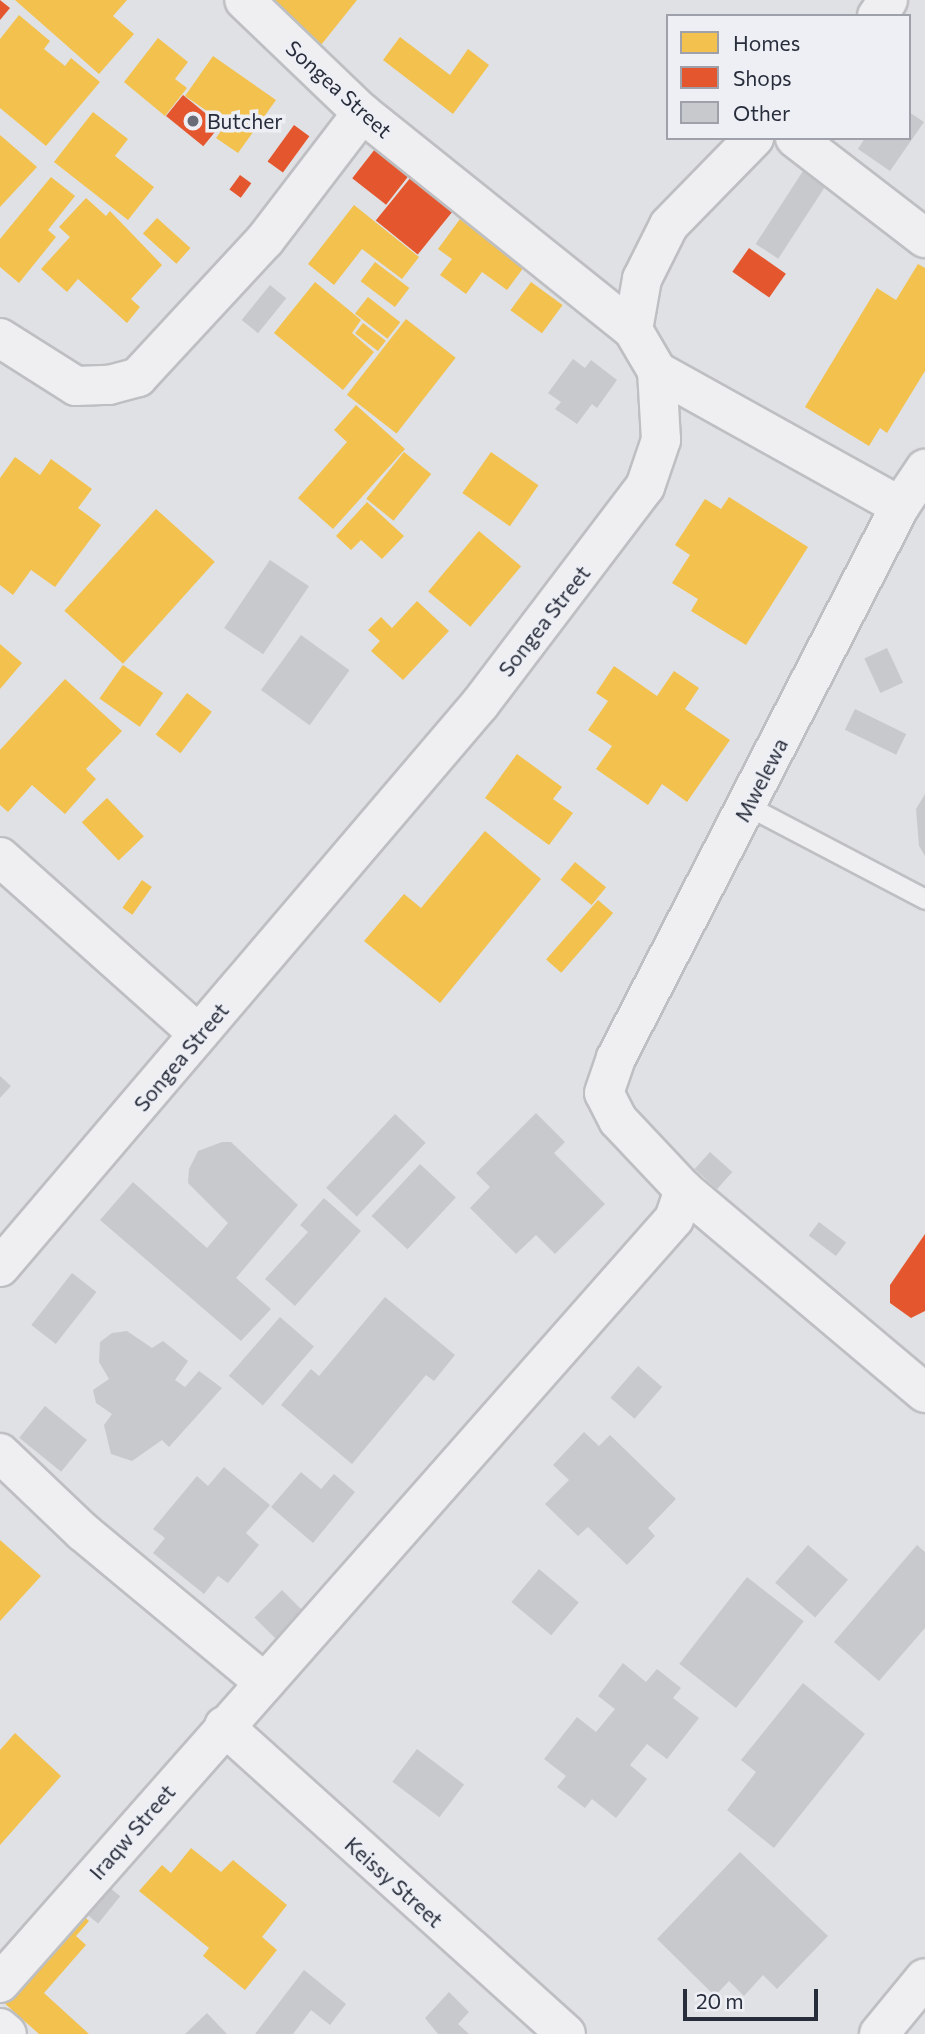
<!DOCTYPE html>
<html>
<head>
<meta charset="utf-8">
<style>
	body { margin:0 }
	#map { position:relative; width:925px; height:2034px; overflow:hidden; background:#e0e1e4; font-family:Commissioner,sans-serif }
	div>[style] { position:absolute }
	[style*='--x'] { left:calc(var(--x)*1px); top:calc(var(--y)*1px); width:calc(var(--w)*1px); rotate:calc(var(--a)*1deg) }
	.homes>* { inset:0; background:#f2c14e; transform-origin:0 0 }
	.shops>* { inset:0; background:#e4572e; transform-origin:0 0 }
	.building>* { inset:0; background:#c8c9cc; transform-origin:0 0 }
	.roads { filter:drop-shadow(2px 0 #bebfc2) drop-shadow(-2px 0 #bebfc2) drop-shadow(0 2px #bebfc2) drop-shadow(0 -2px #bebfc2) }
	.lane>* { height:19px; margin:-9.5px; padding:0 9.5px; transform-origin:9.5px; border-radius:9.5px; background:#efeff1 }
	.street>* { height:38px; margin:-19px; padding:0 19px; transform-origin:19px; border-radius:19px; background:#efeff1 }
	.dots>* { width:19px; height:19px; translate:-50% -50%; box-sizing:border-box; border:4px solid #edeff4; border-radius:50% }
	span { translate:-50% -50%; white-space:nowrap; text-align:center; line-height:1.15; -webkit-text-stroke:7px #edeff4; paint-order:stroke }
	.street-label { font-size:21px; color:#282d3c }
	.poi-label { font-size:21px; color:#282d3c }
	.left { translate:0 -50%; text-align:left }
	.legend { position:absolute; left:666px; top:14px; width:245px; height:126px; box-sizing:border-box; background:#edeff4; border:2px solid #9ea1aa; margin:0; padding:9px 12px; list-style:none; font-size:21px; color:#282d3c }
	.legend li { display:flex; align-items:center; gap:14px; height:35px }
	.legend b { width:35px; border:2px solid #9ea1aa }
	.scale { position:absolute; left:683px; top:1989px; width:135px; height:32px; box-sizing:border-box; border:4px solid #282d3c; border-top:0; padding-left:9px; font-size:21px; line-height:24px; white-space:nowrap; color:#282d3c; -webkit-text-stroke:5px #edeff4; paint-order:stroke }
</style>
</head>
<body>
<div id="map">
	<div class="homes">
		<i style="clip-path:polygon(15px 0,127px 0,113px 16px,134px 34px,99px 74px)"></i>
		<i style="clip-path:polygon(266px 0,357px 0,321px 45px)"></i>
		<i style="clip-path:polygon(19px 15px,50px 41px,44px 49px,65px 66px,71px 58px,100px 82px,46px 146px,0 108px,0 39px)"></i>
		<i style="clip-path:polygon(400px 37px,450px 75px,468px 49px,489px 65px,453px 114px,383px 60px)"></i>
		<i style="clip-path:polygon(158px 38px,188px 62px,175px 79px,187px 88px,165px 116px,124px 82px)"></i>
		<i style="clip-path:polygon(213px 56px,276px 100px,238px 153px,216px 138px,226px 124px,185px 96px)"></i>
		<i style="clip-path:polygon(93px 112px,128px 139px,115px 156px,154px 187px,128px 220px,54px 162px)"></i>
		<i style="clip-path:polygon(0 135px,37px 167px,0 207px)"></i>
		<i style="clip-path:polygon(51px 177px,75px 196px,48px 230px,56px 237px,19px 283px,0 267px,0 239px)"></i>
		<i style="clip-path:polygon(86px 198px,106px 216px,110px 211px,162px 265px,131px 299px,140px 307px,127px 323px,78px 279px,67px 292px,41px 269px,70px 237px,59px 227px)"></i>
		<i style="clip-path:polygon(354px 205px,419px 257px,402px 279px,362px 249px,334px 285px,308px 264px)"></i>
		<i style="left:157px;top:218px;width:45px;height:21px;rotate:42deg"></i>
		<i style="clip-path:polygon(460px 219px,524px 267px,507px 290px,482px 272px,466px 294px,440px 275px,452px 259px,438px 249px)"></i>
		<i style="left:375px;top:262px;width:43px;height:24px;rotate:37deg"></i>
		<i style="clip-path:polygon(918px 264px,925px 268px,925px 371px,887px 433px,880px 428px,869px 446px,805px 407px,877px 288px,896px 300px)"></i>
		<i style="clip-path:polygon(315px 282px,361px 320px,352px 333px,374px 352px,343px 390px,274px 333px)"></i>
		<i style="left:531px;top:282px;width:39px;height:35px;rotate:36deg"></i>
		<i style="left:368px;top:297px;width:41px;height:21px;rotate:38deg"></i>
		<i style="left:406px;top:319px;width:63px;height:96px;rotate:38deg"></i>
		<i style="left:363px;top:323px;width:29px;height:13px;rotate:38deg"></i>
		<i style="clip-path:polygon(356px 405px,405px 449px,333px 529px,298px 498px,347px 442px,334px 430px)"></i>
		<i style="left:404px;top:452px;width:35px;height:60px;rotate:39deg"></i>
		<i style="left:491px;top:452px;width:58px;height:50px;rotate:35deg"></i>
		<i style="clip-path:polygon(15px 457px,40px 475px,51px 459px,92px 489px,78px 508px,101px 525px,55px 587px,31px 570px,13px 595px,0 585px,0 478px)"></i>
		<i style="clip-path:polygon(729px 497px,808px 547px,746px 645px,691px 611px,698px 599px,672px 583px,690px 555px,675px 545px,705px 499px,721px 509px)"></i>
		<i style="clip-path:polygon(367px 502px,404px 536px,382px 559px,361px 540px,351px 550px,336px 536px)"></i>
		<i style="left:156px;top:509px;width:79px;height:137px;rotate:42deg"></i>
		<i style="left:479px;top:531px;width:55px;height:79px;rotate:40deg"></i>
		<i style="clip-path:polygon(417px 601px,449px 631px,403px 680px,371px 651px,380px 641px,368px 630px,381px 617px,392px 628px)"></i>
		<i style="clip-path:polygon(0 644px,22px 663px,0 689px)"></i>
		<i style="left:123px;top:665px;width:49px;height:41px;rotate:35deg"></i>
		<i style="clip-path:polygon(614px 666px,657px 696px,674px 671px,699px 688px,685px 709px,730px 740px,687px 802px,662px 784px,648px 805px,596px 769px,612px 746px,588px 730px,608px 701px,596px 693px)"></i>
		<i style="clip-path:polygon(65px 679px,122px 731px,86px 769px,96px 779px,65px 814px,32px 785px,8px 812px,0 805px,0 750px)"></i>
		<i style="left:187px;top:693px;width:31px;height:52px;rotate:37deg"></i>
		<i style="clip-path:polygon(517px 754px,562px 787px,553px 799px,573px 813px,549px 845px,485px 798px)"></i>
		<i style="left:107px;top:798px;width:53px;height:35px;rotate:46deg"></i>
		<i style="clip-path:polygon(485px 831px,541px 879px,440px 1003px,364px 941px,404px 894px,421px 908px)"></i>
		<i style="left:575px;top:862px;width:40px;height:23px;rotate:39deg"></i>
		<i style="left:142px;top:880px;width:12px;height:34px;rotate:35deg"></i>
		<i style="left:598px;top:900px;width:20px;height:79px;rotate:41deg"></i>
		<i style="clip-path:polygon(0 1540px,41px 1576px,0 1621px)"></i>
		<i style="clip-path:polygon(15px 1733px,61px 1776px,0 1845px,0 1750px)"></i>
		<i style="clip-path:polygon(191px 1848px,221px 1872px,233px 1860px,287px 1905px,262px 1937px,277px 1950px,245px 1990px,203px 1956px,209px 1948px,139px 1891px,162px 1865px,171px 1873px)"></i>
		<i style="clip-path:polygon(79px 1912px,89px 1921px,76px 1936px,86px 1945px,44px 1993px,89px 2034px,39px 2034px,1px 2000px)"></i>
	</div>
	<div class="shops">
		<i style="clip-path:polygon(0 0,10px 8px,0 20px)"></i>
		<i style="left:183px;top:95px;width:48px;height:27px;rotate:39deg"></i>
		<i style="left:294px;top:125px;width:19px;height:45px;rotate:36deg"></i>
		<i style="left:375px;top:149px;width:43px;height:37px;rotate:38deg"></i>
		<i style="left:240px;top:175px;width:14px;height:18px;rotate:36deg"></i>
		<i style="left:411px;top:177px;width:54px;height:56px;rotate:39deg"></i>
		<i style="left:749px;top:248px;width:45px;height:29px;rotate:35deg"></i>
		<i style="clip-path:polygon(925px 1234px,925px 1311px,911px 1318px,890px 1303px,890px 1285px)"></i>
	</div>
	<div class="building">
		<i style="clip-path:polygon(909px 112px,924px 122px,890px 171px,858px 149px,865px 138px,909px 138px)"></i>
		<i style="left:803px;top:171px;width:27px;height:87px;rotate:33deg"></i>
		<i style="left:270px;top:285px;width:21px;height:45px;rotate:39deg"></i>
		<i style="clip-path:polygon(573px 359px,585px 368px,591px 360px,617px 380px,597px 408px,592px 404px,577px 424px,555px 409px,561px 402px,548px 393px)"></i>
		<i style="left:270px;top:560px;width:47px;height:82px;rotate:34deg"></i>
		<i style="left:301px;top:635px;width:60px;height:68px;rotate:36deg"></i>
		<i style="left:887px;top:648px;width:38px;height:25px;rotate:65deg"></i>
		<i style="left:855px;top:709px;width:57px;height:23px;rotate:26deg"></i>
		<i style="clip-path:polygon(925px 794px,925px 856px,919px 846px,916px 809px)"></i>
		<i style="clip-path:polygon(0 1076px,11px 1086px,0 1098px)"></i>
		<i style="clip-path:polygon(536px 1113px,565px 1142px,554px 1153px,605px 1204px,555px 1254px,536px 1235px,516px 1254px,470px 1208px,490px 1187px,476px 1173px)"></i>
		<i style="left:395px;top:1114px;width:42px;height:101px;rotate:43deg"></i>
		<i style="clip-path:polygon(222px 1142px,231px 1142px,298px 1205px,236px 1278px,271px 1309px,241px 1341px,100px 1220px,133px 1182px,207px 1248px,228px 1223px,188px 1183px,189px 1169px,198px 1151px)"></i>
		<i style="left:710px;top:1152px;width:30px;height:23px;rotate:42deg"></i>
		<i style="left:420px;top:1164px;width:49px;height:71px;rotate:43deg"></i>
		<i style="clip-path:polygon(324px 1198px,361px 1231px,295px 1306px,265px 1279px,308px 1232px,300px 1225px)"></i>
		<i style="left:819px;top:1222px;width:34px;height:17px;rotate:37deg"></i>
		<i style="left:72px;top:1273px;width:31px;height:66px;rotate:38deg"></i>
		<i style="clip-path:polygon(385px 1297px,455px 1355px,434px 1381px,426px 1375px,352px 1464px,281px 1405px,311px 1369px,319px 1376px)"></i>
		<i style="left:280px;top:1317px;width:45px;height:78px;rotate:41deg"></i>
		<i style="clip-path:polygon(127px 1331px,152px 1348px,163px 1341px,188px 1361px,175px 1380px,185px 1387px,199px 1371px,222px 1388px,169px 1447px,162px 1440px,132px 1461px,111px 1454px,104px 1425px,112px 1414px,96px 1403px,93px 1390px,109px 1379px,99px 1362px,100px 1342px,112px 1333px)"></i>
		<i style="left:638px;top:1366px;width:32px;height:42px;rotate:41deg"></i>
		<i style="left:45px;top:1406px;width:54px;height:41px;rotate:39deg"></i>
		<i style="clip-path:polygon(584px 1432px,599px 1446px,610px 1435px,676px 1499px,648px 1528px,655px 1536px,627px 1565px,588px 1527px,578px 1536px,545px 1504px,569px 1480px,553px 1465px)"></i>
		<i style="clip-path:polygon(224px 1467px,270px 1505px,246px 1533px,259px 1545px,228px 1583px,218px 1576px,204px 1594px,153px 1553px,165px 1538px,153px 1529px,197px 1476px,208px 1486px)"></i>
		<i style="clip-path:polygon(301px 1472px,321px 1489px,334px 1474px,355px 1492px,313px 1543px,271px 1507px)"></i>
		<i style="left:808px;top:1545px;width:53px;height:50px;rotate:41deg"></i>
		<i style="clip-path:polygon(917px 1545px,925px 1552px,925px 1628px,879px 1681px,834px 1642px)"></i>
		<i style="left:539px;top:1569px;width:52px;height:43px;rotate:40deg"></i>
		<i style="left:747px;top:1577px;width:72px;height:110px;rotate:38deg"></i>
		<i style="left:282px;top:1590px;width:34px;height:39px;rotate:45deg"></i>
		<i style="clip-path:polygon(623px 1663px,646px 1682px,657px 1669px,681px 1688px,673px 1698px,699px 1718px,667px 1759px,647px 1744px,630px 1765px,647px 1779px,616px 1818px,592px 1799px,585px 1808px,557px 1787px,566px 1776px,544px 1759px,577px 1717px,596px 1732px,615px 1709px,598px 1696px)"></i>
		<i style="clip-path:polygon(803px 1683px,865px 1734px,774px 1848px,727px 1810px,756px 1772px,741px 1760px)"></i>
		<i style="left:417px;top:1749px;width:59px;height:41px;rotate:37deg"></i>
		<i style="clip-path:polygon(740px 1852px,828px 1936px,777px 1989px,763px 1975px,744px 1996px,729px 1981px,715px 1996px,657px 1939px)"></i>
		<i style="left:100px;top:1880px;width:26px;height:35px;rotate:39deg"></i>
		<i style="clip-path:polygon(304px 1970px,346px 2004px,330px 2025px,311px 2010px,293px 2034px,255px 2034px)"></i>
		<i style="clip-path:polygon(449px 1992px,469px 2012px,458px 2024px,469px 2034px,438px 2034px,425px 2018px)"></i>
		<i style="clip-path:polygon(207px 2013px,227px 2034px,185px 2034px)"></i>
	</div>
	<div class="roads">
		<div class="lane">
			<i style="--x:748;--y:806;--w:200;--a:27.7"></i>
		</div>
		<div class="street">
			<i style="--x:877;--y:16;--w:19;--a:-55"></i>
			<i style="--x:795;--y:138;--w:164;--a:37.6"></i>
			<i style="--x:633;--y:330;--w:52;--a:-80"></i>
			<i style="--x:642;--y:279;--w:60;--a:-63.4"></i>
			<i style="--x:669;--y:225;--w:122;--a:-45.7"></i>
			<i style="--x:0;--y:338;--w:90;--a:32.3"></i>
			<i style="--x:76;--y:386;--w:33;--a:-2"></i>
			<i style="--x:109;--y:385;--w:30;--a:-15"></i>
			<i style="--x:138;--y:377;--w:187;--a:-47.2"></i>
			<i style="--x:265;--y:240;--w:160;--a:-52.6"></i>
			<i style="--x:657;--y:371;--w:278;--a:29.1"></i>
			<i style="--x:0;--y:857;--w:266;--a:41.7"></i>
			<i style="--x:684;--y:1190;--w:315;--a:40.1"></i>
			<i style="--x:0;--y:1267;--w:740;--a:-49.55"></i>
			<i style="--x:480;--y:704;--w:273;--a:-52.8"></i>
			<i style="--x:645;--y:487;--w:50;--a:-71.2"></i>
			<i style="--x:661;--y:440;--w:69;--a:-93.3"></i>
			<i style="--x:657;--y:371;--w:48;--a:-120.3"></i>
			<i style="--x:633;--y:330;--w:347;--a:-141.3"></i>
			<i style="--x:362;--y:113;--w:163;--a:-136.2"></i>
			<i style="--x:0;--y:1453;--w:115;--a:43.6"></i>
			<i style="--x:83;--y:1532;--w:236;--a:39.7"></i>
			<i style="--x:224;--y:1726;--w:460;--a:42"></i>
			<i style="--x:0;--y:1983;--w:1019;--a:-48.58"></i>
			<i style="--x:674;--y:1219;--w:31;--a:-71"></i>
			<i style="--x:684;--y:1190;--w:96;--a:-133.3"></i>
			<i style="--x:618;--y:1120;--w:30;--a:-117"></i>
			<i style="--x:604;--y:1093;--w:37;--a:-71"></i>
			<i style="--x:616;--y:1058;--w:621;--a:-62.77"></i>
			<i style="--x:900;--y:506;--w:45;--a:-56"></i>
			<i style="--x:0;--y:2028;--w:9;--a:41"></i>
			<i style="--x:879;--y:2034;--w:72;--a:-50.6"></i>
		</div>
	</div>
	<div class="dots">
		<i style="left:193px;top:121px;background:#686c77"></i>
	</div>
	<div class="street-label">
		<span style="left:339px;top:89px;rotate:42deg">Songea Street</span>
		<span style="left:544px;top:621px;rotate:-52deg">Songea Street</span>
		<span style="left:761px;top:780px;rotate:-63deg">Mwelewa</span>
		<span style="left:181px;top:1057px;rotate:-50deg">Songea Street</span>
		<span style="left:132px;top:1832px;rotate:-49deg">Iraqw Street</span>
		<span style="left:394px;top:1882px;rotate:42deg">Keissy Street</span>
	</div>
	<div class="poi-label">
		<span class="left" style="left:207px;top:121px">Butcher</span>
	</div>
	<ul class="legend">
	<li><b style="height:19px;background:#f2c14e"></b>Homes</li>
	<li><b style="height:19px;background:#e4572e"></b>Shops</li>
	<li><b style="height:19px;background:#c8c9cc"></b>Other</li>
	</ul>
	<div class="scale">20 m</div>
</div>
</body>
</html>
